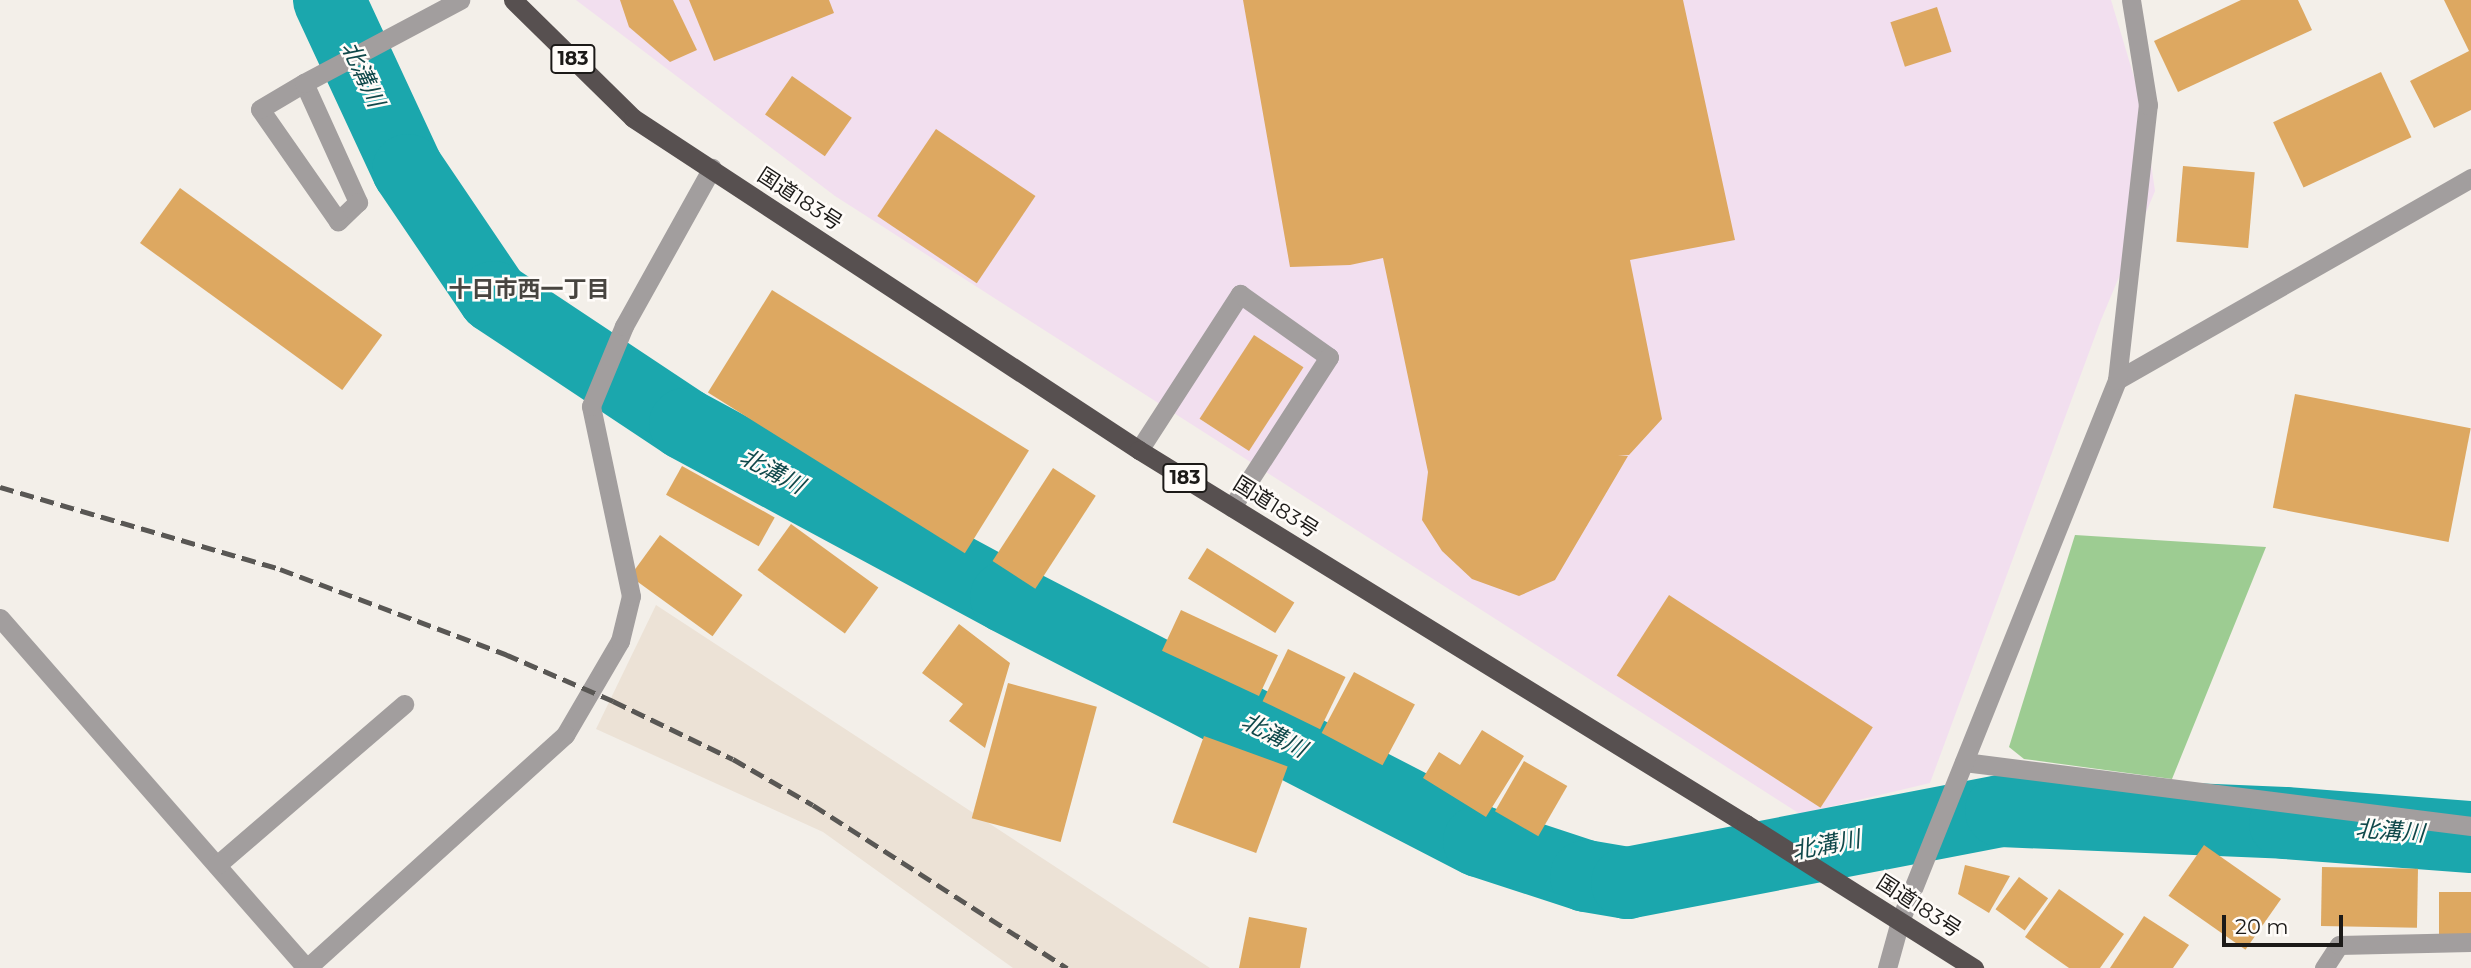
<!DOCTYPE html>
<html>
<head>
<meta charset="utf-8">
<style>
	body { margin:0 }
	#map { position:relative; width:2471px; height:968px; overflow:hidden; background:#f3efe9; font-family:Montserrat,"Noto Sans JP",sans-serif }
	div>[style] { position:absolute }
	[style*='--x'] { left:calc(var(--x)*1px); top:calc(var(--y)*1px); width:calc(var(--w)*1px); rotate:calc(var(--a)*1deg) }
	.commercial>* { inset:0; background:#f2dfef }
	.built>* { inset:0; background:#ece2d6 }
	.green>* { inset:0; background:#9dcc92 }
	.river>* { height:72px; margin:-36px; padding:0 36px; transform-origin:36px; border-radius:36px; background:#1ba7ad }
	.building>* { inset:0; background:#dda861; transform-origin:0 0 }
	.service>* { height:19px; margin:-9.5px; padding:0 9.5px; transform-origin:9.5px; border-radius:9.5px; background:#a29e9e }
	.minor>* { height:19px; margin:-9.5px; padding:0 9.5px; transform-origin:9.5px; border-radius:9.5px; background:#a29e9e }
	.tertiary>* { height:19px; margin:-9.5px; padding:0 9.5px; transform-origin:9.5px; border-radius:9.5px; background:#a29e9e }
	.trunk>* { height:19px; margin:-9.5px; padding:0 9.5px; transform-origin:9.5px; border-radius:9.5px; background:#575050 }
	.rail>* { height:5px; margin-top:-2.5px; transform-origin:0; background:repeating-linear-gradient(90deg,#595754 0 14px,transparent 0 21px) }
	span { translate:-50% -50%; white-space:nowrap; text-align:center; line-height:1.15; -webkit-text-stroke:5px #fffcf9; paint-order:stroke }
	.shield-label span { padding:2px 5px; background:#fffcf9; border:2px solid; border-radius:5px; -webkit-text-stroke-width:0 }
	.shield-label { font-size:19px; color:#1c1a18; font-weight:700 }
	.street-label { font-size:21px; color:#1c1a18 }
	.water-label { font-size:23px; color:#10484a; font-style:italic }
	.neighbourhood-label { font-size:23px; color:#484540; font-weight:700 }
	.scale { position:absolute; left:2222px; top:915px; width:121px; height:32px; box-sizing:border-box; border:4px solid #1c1a18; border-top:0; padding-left:9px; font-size:21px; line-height:24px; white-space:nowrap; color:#1c1a18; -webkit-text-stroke:5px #fffcf9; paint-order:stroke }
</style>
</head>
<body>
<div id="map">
	<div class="commercial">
		<i style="clip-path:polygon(576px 0,2111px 0,2143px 107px,2155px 191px,2101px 320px,1930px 783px,1800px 814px,835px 196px)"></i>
	</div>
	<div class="built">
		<i style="clip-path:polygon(656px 605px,1210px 968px,1013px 968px,823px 832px,596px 729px)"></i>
	</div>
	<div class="green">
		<i style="clip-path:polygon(2075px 535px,2266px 547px,2172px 779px,2024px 759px,2009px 747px)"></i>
	</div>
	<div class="river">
		<i style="--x:329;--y:0;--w:187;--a:65.1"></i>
		<i style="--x:408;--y:170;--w:153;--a:55.9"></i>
		<i style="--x:494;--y:297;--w:229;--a:33.6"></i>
		<i style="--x:685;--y:424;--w:365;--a:28.3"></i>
		<i style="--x:1006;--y:597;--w:532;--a:27.29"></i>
		<i style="--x:1479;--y:841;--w:113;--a:18.1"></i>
		<i style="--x:1586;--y:876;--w:42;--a:9.7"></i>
		<i style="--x:1627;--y:883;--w:381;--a:-10.9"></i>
		<i style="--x:2001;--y:811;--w:284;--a:2.4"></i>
		<i style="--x:2285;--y:823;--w:187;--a:4.3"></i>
	</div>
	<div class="building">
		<i style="clip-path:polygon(620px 0,673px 0,697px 50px,670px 62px,629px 27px)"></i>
		<i style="clip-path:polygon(689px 0,829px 0,834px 13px,714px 61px)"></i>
		<i style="clip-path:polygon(1243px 0,1683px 0,1735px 240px,1630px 260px,1662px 419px,1629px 455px,1618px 456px,1628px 456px,1555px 580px,1519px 596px,1472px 579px,1442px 551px,1422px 520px,1428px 472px,1383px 258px,1350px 265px,1290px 267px)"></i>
		<i style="clip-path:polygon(2241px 0,2298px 0,2312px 30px,2178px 92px,2154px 41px)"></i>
		<i style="clip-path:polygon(2444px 0,2471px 0,2471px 110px,2434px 128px,2410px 81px,2469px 51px)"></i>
		<i style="left:1937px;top:7px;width:47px;height:49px;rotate:72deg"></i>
		<i style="left:2381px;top:72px;width:72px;height:119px;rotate:65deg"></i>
		<i style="left:792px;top:76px;width:73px;height:47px;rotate:35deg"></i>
		<i style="left:936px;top:129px;width:120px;height:105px;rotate:34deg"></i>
		<i style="left:2183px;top:166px;width:72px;height:76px;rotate:5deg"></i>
		<i style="left:180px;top:188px;width:250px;height:68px;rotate:36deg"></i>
		<i style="left:772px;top:290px;width:303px;height:121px;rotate:32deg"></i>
		<i style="left:1254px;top:335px;width:59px;height:100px;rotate:33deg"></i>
		<i style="left:2295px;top:394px;width:179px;height:116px;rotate:11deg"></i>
		<i style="left:682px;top:466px;width:106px;height:33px;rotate:29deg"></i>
		<i style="left:1053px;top:468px;width:51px;height:111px;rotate:33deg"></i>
		<i style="left:791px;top:524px;width:108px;height:57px;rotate:36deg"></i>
		<i style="left:660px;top:535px;width:102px;height:51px;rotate:36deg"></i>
		<i style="left:1207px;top:548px;width:103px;height:36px;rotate:32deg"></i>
		<i style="left:1669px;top:595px;width:243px;height:96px;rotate:33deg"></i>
		<i style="left:1181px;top:610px;width:107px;height:45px;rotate:25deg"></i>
		<i style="clip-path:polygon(959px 624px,1010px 663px,985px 748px,949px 721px,963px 704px,922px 673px)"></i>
		<i style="left:1288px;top:649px;width:64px;height:58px;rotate:26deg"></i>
		<i style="left:1354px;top:672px;width:69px;height:69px;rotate:28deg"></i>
		<i style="left:1008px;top:683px;width:92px;height:140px;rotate:15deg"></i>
		<i style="clip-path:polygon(1482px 730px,1524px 756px,1486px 817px,1423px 778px,1439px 752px,1460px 765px)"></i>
		<i style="left:1204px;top:736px;width:89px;height:92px;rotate:20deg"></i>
		<i style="left:1524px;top:761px;width:50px;height:58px;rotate:30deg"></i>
		<i style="left:2204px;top:845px;width:94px;height:62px;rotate:35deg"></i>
		<i style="clip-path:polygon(1965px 865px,2010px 876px,1989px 913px,1958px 894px)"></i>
		<i style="left:2322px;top:867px;width:96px;height:59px;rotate:1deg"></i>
		<i style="left:2019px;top:877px;width:36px;height:40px;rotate:36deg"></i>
		<i style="clip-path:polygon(2059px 889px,2124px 934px,2100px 968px,2069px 968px,2025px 937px)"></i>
		<i style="left:2439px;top:892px;width:32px;height:43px"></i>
		<i style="clip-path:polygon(2144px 916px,2189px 945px,2173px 968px,2110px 968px)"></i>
		<i style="clip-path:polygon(1249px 917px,1307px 928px,1300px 968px,1239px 968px)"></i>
	</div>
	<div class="service">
		<i style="--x:304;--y:83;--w:131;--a:65.6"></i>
		<i style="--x:358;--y:202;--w:28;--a:136"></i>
		<i style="--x:338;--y:221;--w:136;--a:-124.9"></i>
		<i style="--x:260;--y:109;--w:51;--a:-30.6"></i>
		<i style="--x:304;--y:83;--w:177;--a:-28"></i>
		<i style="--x:1139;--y:450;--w:186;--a:-57.1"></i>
		<i style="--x:1240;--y:294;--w:109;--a:35.3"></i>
		<i style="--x:1329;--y:357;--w:179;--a:122.9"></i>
		<i style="--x:565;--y:735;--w:109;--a:-59.7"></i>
		<i style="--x:620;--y:641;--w:46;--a:-76.3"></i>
		<i style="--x:1964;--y:762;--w:511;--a:7.19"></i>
	</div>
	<div class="minor">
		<i style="--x:2117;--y:380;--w:408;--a:-29.7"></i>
		<i style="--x:631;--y:596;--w:194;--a:-101.9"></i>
		<i style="--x:591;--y:406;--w:87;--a:-67.6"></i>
		<i style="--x:624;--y:326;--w:181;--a:-60.9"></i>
		<i style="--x:0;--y:618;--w:465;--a:48.8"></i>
		<i style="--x:217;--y:865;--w:247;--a:-40.7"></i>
		<i style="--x:1900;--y:921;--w:583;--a:-68.14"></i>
		<i style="--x:2117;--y:380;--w:277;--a:-83.6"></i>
		<i style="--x:2148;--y:105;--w:106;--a:-99.2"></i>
		<i style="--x:307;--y:968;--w:348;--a:-42.1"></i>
		<i style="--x:2324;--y:968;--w:27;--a:-57"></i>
		<i style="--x:2339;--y:945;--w:132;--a:-1.3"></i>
	</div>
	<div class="tertiary">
		<i style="--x:1887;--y:968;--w:49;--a:-74.5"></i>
	</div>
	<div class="trunk">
		<i style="--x:513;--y:0;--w:168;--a:44.5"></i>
		<i style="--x:633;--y:118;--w:605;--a:33.27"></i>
		<i style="--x:1139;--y:450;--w:713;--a:31.64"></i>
		<i style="--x:1746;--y:824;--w:270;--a:32.3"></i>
	</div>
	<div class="rail">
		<i style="--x:0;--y:487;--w:292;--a:16.3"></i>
		<i style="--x:280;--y:569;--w:241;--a:20.7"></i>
		<i style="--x:505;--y:654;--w:118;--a:23.5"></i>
		<i style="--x:613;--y:701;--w:133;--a:25.8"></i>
		<i style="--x:733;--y:759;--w:92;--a:29.9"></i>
		<i style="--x:813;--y:805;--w:302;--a:32.7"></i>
	</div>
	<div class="shield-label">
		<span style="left:573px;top:59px">183</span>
		<span style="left:1185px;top:478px">183</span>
	</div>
	<div class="street-label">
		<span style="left:800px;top:199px;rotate:33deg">国道183号</span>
		<span style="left:1276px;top:507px;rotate:32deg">国道183号</span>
		<span style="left:1919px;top:906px;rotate:33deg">国道183号</span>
	</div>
	<div class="water-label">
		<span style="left:363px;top:74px;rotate:65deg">北溝川</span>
		<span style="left:772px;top:471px;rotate:28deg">北溝川</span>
		<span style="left:1274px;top:735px;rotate:27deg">北溝川</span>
		<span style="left:2390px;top:831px;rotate:4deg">北溝川</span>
		<span style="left:1826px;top:845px;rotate:-11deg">北溝川</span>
	</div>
	<div class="neighbourhood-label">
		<span style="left:529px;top:289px">十日市西一丁目</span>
	</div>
	<div class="scale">20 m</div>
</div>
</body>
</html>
